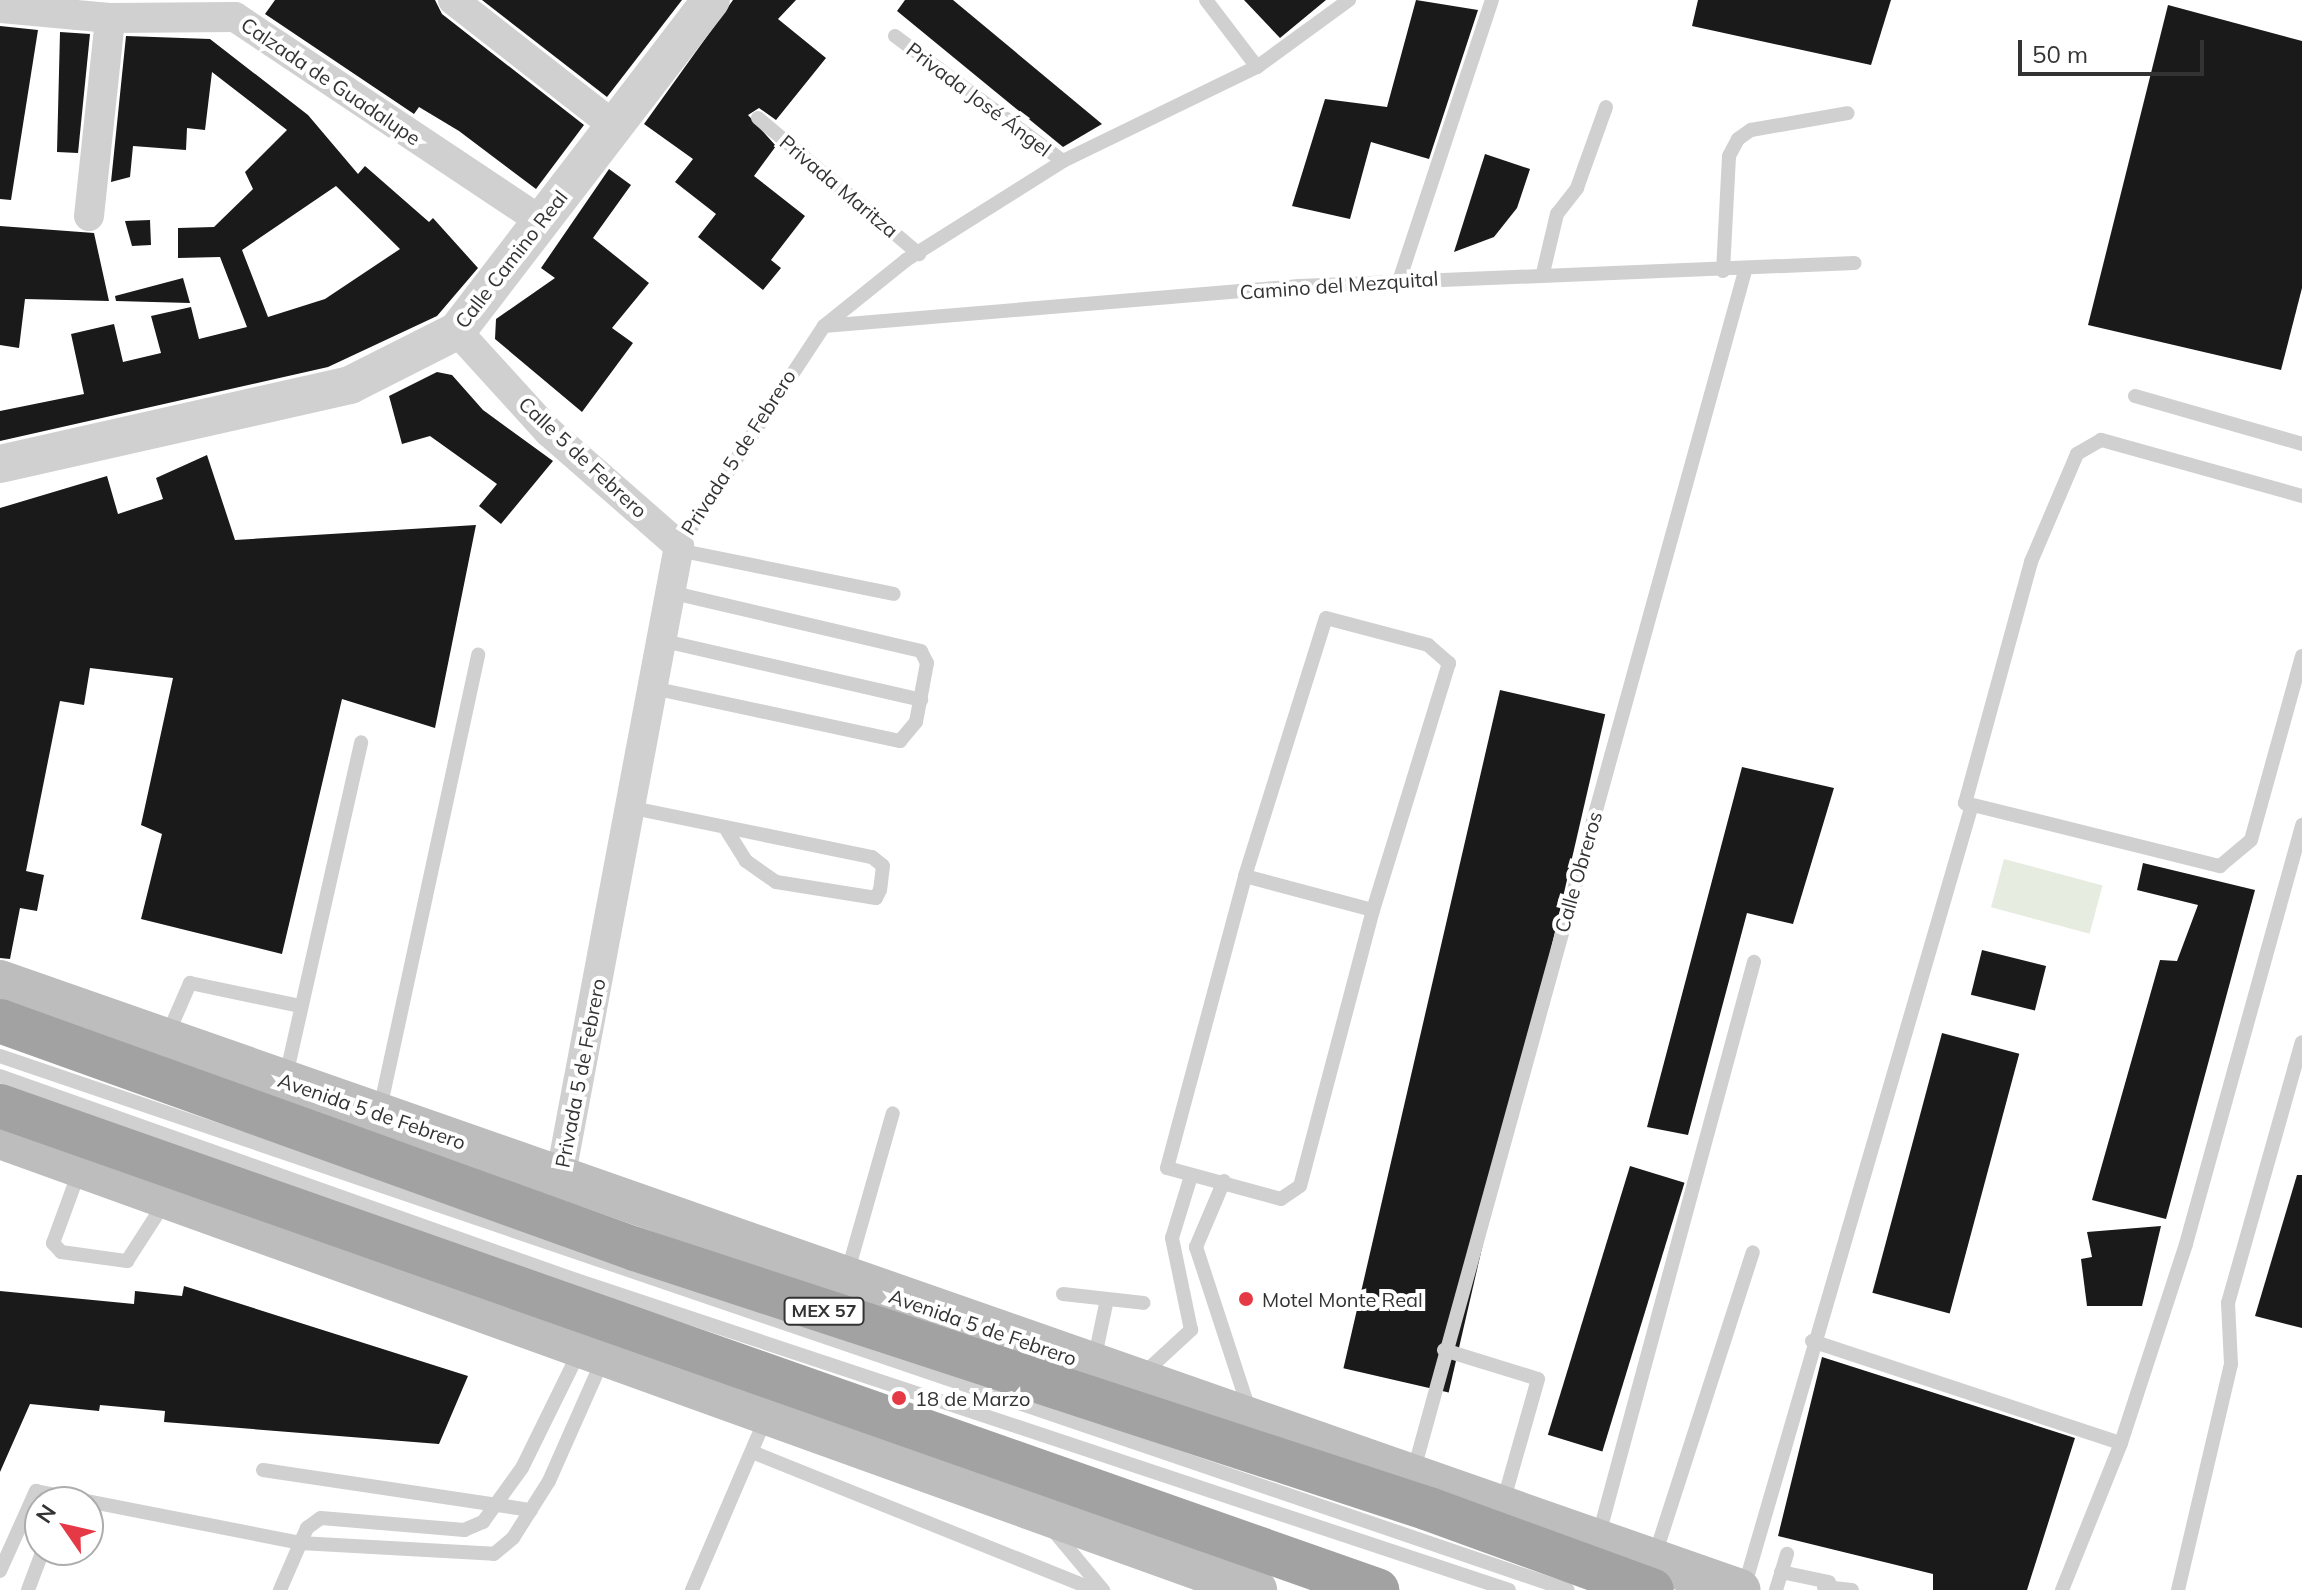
<!DOCTYPE html>
<html>
<head>
<meta charset="utf-8">
<style>
	body { margin:0 }
	#map { position:relative; width:2302px; height:1590px; overflow:hidden; background:#fff; font-family:Mulish,sans-serif }
	div>[style] { position:absolute }
	[style*='--x'] { left:calc(var(--x)*1px); top:calc(var(--y)*1px); width:calc(var(--w)*1px); rotate:calc(var(--a)*1deg) }
	.green>* { inset:0; background:#e6ecdf; transform-origin:0 0 }
	.building>* { inset:0; background:#1a1a1a; transform-origin:0 0 }
	.service>* { height:14px; margin:-7px; padding:0 7px; transform-origin:7px; border-radius:7px; background:#d0d0d0 }
	.minor>* { height:30px; margin:-15px; padding:0 15px; transform-origin:15px; border-radius:15px; background:#d0d0d0 }
	.tertiary>* { height:38px; margin:-19px; padding:0 19px; transform-origin:19px; border-radius:19px; background:#d0d0d0 }
	.secondary>* { height:42px; margin:-21px; padding:0 21px; transform-origin:21px; border-radius:21px; background:#bdbdbd }
	.trunk>* { height:44px; margin:-22px; padding:0 22px; transform-origin:22px; border-radius:22px; background:#a2a2a2 }
	.dots>* { width:22px; height:22px; translate:-50% -50%; box-sizing:border-box; border:4px solid #fff; border-radius:50% }
	span { translate:-50% -50%; white-space:nowrap; text-align:center; line-height:1.15; -webkit-text-stroke:8px #fff; paint-order:stroke }
	.shield-label span { padding:2px 6px; background:#fff; border:2px solid; border-radius:6px; -webkit-text-stroke-width:0 }
	.shield-label { font-size:18px; color:#333; font-weight:700 }
	.street-label { font-size:20px; color:#333 }
	.poi-label { font-size:20px; color:#333 }
	.left { translate:0 -50%; text-align:left }
	.north { position:absolute; left:24px; top:1486px; width:80px; height:80px; box-sizing:border-box; background:#fff; border:2px solid #adadad; border-radius:50%; rotate:304deg; font-size:22px; font-weight:700; line-height:32px; text-align:center; color:#333 }
	.north::after { content:''; display:block; margin:auto; width:28px; height:36px; background:#e63946; clip-path:polygon(50% 0,100% 100%,50% 72%,0 100%) }
	.scale { position:absolute; left:2018px; top:40px; width:186px; height:36px; box-sizing:border-box; border:4px solid #333; border-top:0; padding-left:10px; font-size:24px; line-height:28px; white-space:nowrap; color:#333; -webkit-text-stroke:6px #fff; paint-order:stroke }
</style>
</head>
<body>
<div id="map">
	<div class="green">
		<i style="left:2004px;top:859px;width:102px;height:50px;rotate:15deg"></i>
	</div>
	<div class="building">
		<i style="clip-path:polygon(275px 0,435px 0,442px 14px,584px 125px,536px 189px,459px 131px,419px 107px,414px 114px,265px 14px)"></i>
		<i style="clip-path:polygon(482px 0,682px 0,607px 97px)"></i>
		<i style="clip-path:polygon(733px 0,796px 0,778px 19px,826px 58px,776px 120px,759px 108px,748px 115px,776px 146px,754px 176px,805px 216px,771px 260px,781px 268px,763px 290px,698px 237px,716px 214px,675px 182px,693px 159px,644px 124px)"></i>
		<i style="clip-path:polygon(905px 0,953px 0,1102px 124px,1063px 147px,897px 11px)"></i>
		<i style="clip-path:polygon(1244px 0,1326px 0,1280px 38px)"></i>
		<i style="clip-path:polygon(1416px 0,1478px 10px,1429px 159px,1371px 142px,1350px 219px,1292px 206px,1325px 99px,1387px 107px)"></i>
		<i style="clip-path:polygon(1698px 0,1891px 0,1871px 65px,1692px 26px)"></i>
		<i style="clip-path:polygon(2168px 5px,2302px 41px,2302px 288px,2281px 370px,2088px 325px)"></i>
		<i style="clip-path:polygon(0 26px,38px 30px,11px 200px,0 199px)"></i>
		<i style="clip-path:polygon(60px 32px,90px 34px,78px 153px,57px 152px)"></i>
		<i style="clip-path:polygon(evenodd,126px 36px,210px 39px,308px 115px,358px 174px,365px 166px,429px 222px,433px 218px,478px 268px,437px 316px,328px 367px,0 441px,0 411px,84px 394px,71px 334px,114px 324px,123px 362px,161px 353px,151px 316px,191px 307px,199px 339px,247px 327px,220px 257px,178px 258px,178px 228px,214px 227px,253px 189px,245px 172px,287px 130px,212px 72px,205px 130px,187px 128px,186px 150px,133px 146px,130px 177px,111px 182px,126px 36px,336px 186px,400px 249px,325px 299px,268px 317px,242px 250px,336px 186px)"></i>
		<i style="clip-path:polygon(1485px 154px,1530px 169px,1517px 208px,1494px 237px,1454px 252px)"></i>
		<i style="clip-path:polygon(609px 169px,631px 185px,593px 238px,649px 283px,612px 328px,633px 343px,582px 412px,495px 339px,496px 319px,555px 278px,541px 268px)"></i>
		<i style="clip-path:polygon(150px 220px,151px 245px,132px 246px,125px 221px)"></i>
		<i style="clip-path:polygon(0 226px,94px 233px,109px 301px,25px 299px,19px 348px,0 345px)"></i>
		<i style="clip-path:polygon(183px 278px,190px 303px,116px 301px,115px 296px)"></i>
		<i style="clip-path:polygon(437px 372px,452px 375px,483px 410px,553px 461px,501px 524px,479px 506px,497px 484px,430px 436px,402px 444px,389px 396px)"></i>
		<i style="clip-path:polygon(207px 455px,235px 540px,476px 525px,435px 728px,342px 699px,282px 954px,141px 919px,162px 834px,141px 825px,173px 678px,90px 668px,84px 705px,60px 701px,26px 871px,44px 875px,37px 911px,20px 908px,10px 959px,0 958px,0 508px,107px 476px,118px 514px,163px 499px,156px 478px)"></i>
		<i style="left:1500px;top:690px;width:108px;height:696px;rotate:13deg"></i>
		<i style="clip-path:polygon(1742px 767px,1834px 788px,1793px 924px,1747px 913px,1688px 1135px,1647px 1127px)"></i>
		<i style="clip-path:polygon(2143px 863px,2255px 890px,2166px 1219px,2092px 1200px,2160px 960px,2177px 961px,2198px 905px,2137px 890px)"></i>
		<i style="left:1982px;top:950px;width:66px;height:46px;rotate:14deg"></i>
		<i style="left:1942px;top:1033px;width:80px;height:269px;rotate:15deg"></i>
		<i style="left:1630px;top:1166px;width:57px;height:281px;rotate:17deg"></i>
		<i style="clip-path:polygon(2297px 1175px,2302px 1175px,2302px 1328px,2255px 1316px)"></i>
		<i style="clip-path:polygon(2161px 1226px,2142px 1306px,2087px 1306px,2081px 1259px,2092px 1257px,2087px 1232px)"></i>
		<i style="clip-path:polygon(184px 1286px,468px 1376px,439px 1444px,164px 1422px,165px 1411px,100px 1405px,99px 1411px,30px 1404px,0 1472px,0 1291px,134px 1304px,135px 1291px,182px 1296px)"></i>
		<i style="clip-path:polygon(1822px 1357px,2075px 1438px,2027px 1590px,1933px 1590px,1933px 1574px,1778px 1536px)"></i>
	</div>
	<div class="service">
		<i style="--x:1206;--y:0;--w:84;--a:52.7"></i>
		<i style="--x:895;--y:36;--w:209;--a:36.7"></i>
		<i style="--x:758;--y:118;--w:211;--a:40.2"></i>
		<i style="--x:1723;--y:271;--w:115;--a:-87"></i>
		<i style="--x:1729;--y:156;--w:19;--a:-62"></i>
		<i style="--x:1738;--y:139;--w:16;--a:-35"></i>
		<i style="--x:1751;--y:130;--w:98;--a:-9.9"></i>
		<i style="--x:1543;--y:273;--w:61;--a:-76.7"></i>
		<i style="--x:1557;--y:214;--w:33;--a:-52"></i>
		<i style="--x:1577;--y:188;--w:86;--a:-70.3"></i>
		<i style="--x:1399;--y:281;--w:296;--a:-71.7"></i>
		<i style="--x:824;--y:326;--w:477;--a:-4.8"></i>
		<i style="--x:1299;--y:286;--w:556;--a:-2.37"></i>
		<i style="--x:2135;--y:396;--w:174;--a:16"></i>
		<i style="--x:2302;--y:496;--w:209;--a:-164.4"></i>
		<i style="--x:2101;--y:440;--w:28;--a:150"></i>
		<i style="--x:2077;--y:454;--w:117;--a:113.1"></i>
		<i style="--x:2031;--y:562;--w:250;--a:105.3"></i>
		<i style="--x:1965;--y:803;--w:263;--a:13.9"></i>
		<i style="--x:2220;--y:866;--w:40;--a:-40"></i>
		<i style="--x:2251;--y:840;--w:191;--a:-74.5"></i>
		<i style="--x:679;--y:546;--w:263;--a:-56.6"></i>
		<i style="--x:824;--y:326;--w:105;--a:-38.8"></i>
		<i style="--x:906;--y:260;--w:186;--a:-32.2"></i>
		<i style="--x:1063;--y:161;--w:216;--a:-25.9"></i>
		<i style="--x:1257;--y:67;--w:114;--a:-36.1"></i>
		<i style="--x:678;--y:550;--w:220;--a:11.5"></i>
		<i style="--x:1326;--y:618;--w:106;--a:14.8"></i>
		<i style="--x:1428;--y:645;--w:28;--a:41"></i>
		<i style="--x:1449;--y:663;--w:258;--a:107.1"></i>
		<i style="--x:1373;--y:910;--w:285;--a:104.8"></i>
		<i style="--x:1300;--y:1186;--w:23;--a:146"></i>
		<i style="--x:1281;--y:1199;--w:118;--a:-164.8"></i>
		<i style="--x:1167;--y:1168;--w:302;--a:-75"></i>
		<i style="--x:1245;--y:876;--w:270;--a:-72.6"></i>
		<i style="--x:660;--y:640;--w:268;--a:12.9"></i>
		<i style="--x:648;--y:687;--w:258;--a:12.1"></i>
		<i style="--x:900;--y:741;--w:25;--a:-50"></i>
		<i style="--x:916;--y:722;--w:60;--a:-79.4"></i>
		<i style="--x:927;--y:663;--w:13;--a:-117"></i>
		<i style="--x:921;--y:651;--w:259;--a:-166.8"></i>
		<i style="--x:628;--y:807;--w:249;--a:11.6"></i>
		<i style="--x:872;--y:857;--w:14;--a:39"></i>
		<i style="--x:883;--y:866;--w:24;--a:97"></i>
		<i style="--x:880;--y:890;--w:9;--a:117"></i>
		<i style="--x:876;--y:898;--w:101;--a:-170.9"></i>
		<i style="--x:776;--y:882;--w:37;--a:-145"></i>
		<i style="--x:746;--y:861;--w:36;--a:-122"></i>
		<i style="--x:1245;--y:876;--w:132;--a:14.9"></i>
		<i style="--x:167;--y:1036;--w:58;--a:-66.5"></i>
		<i style="--x:190;--y:983;--w:112;--a:11.8"></i>
		<i style="--x:0;--y:1056;--w:1656;--a:18.81"></i>
		<i style="--x:0;--y:1076;--w:611;--a:19.5"></i>
		<i style="--x:576;--y:1280;--w:983;--a:18.38"></i>
		<i style="--x:286;--y:1076;--w:342;--a:-77.3"></i>
		<i style="--x:380;--y:1109;--w:465;--a:-77.8"></i>
		<i style="--x:79;--y:1172;--w:76;--a:110.1"></i>
		<i style="--x:53;--y:1243;--w:12;--a:48"></i>
		<i style="--x:61;--y:1252;--w:67;--a:7.8"></i>
		<i style="--x:127;--y:1261;--w:70;--a:-57.2"></i>
		<i style="--x:1224;--y:1181;--w:72;--a:113"></i>
		<i style="--x:1196;--y:1247;--w:170;--a:71.9"></i>
		<i style="--x:847;--y:1274;--w:167;--a:-74.1"></i>
		<i style="--x:1063;--y:1294;--w:81;--a:6.3"></i>
		<i style="--x:1812;--y:1341;--w:325;--a:18.3"></i>
		<i style="--x:1444;--y:1350;--w:98;--a:17.1"></i>
		<i style="--x:1538;--y:1379;--w:129;--a:105.8"></i>
		<i style="--x:1094;--y:1361;--w:58;--a:-78.1"></i>
		<i style="--x:1142;--y:1375;--w:67;--a:-42.6"></i>
		<i style="--x:1191;--y:1330;--w:94;--a:-101.7"></i>
		<i style="--x:1172;--y:1238;--w:65;--a:-73"></i>
		<i style="--x:752;--y:1452;--w:371;--a:21.9"></i>
		<i style="--x:263;--y:1470;--w:271;--a:8.5"></i>
		<i style="--x:1413;--y:1473;--w:1247;--a:-74.56"></i>
		<i style="--x:1052;--y:1529;--w:80;--a:50.1"></i>
		<i style="--x:1598;--y:1538;--w:597;--a:-74.85"></i>
		<i style="--x:1655;--y:1555;--w:318;--a:-72.1"></i>
		<i style="--x:0;--y:1571;--w:88;--a:-65.8"></i>
		<i style="--x:36;--y:1491;--w:269;--a:11.1"></i>
		<i style="--x:300;--y:1543;--w:194;--a:3.2"></i>
		<i style="--x:494;--y:1554;--w:25;--a:-40"></i>
		<i style="--x:513;--y:1538;--w:67;--a:-57.7"></i>
		<i style="--x:549;--y:1481;--w:136;--a:-66.1"></i>
		<i style="--x:1781;--y:1572;--w:49;--a:11.8"></i>
		<i style="--x:1824;--y:1587;--w:28;--a:6"></i>
		<i style="--x:1744;--y:1588;--w:812;--a:-73.77"></i>
		<i style="--x:1971;--y:808;--w:8;--a:-140"></i>
		<i style="--x:28;--y:1590;--w:43;--a:-69.4"></i>
		<i style="--x:280;--y:1590;--w:68;--a:-66.5"></i>
		<i style="--x:307;--y:1528;--w:17;--a:-36"></i>
		<i style="--x:321;--y:1518;--w:144;--a:4.8"></i>
		<i style="--x:464;--y:1530;--w:21;--a:-23"></i>
		<i style="--x:483;--y:1522;--w:67;--a:-54.2"></i>
		<i style="--x:522;--y:1468;--w:131;--a:-63.8"></i>
		<i style="--x:692;--y:1590;--w:188;--a:-66.8"></i>
		<i style="--x:1776;--y:1590;--w:38;--a:-73"></i>
		<i style="--x:2062;--y:1590;--w:158;--a:-68.1"></i>
		<i style="--x:2121;--y:1443;--w:209;--a:-71.9"></i>
		<i style="--x:2186;--y:1244;--w:435;--a:-74.5"></i>
		<i style="--x:2178;--y:1590;--w:232;--a:-76.8"></i>
		<i style="--x:2231;--y:1364;--w:61;--a:-92.8"></i>
		<i style="--x:2228;--y:1303;--w:271;--a:-74.2"></i>
	</div>
	<div class="minor">
		<i style="--x:453;--y:0;--w:203;--a:38"></i>
		<i style="--x:0;--y:8;--w:110;--a:5.2"></i>
		<i style="--x:110;--y:18;--w:125;--a:-0.5"></i>
		<i style="--x:235;--y:17;--w:369;--a:33.7"></i>
		<i style="--x:89;--y:216;--w:199;--a:-83.9"></i>
		<i style="--x:457;--y:331;--w:137;--a:47.7"></i>
		<i style="--x:549;--y:432;--w:173;--a:41.2"></i>
		<i style="--x:679;--y:546;--w:644;--a:100.65"></i>
	</div>
	<div class="tertiary">
		<i style="--x:0;--y:464;--w:359;--a:-12.7"></i>
		<i style="--x:350;--y:385;--w:120;--a:-26.8"></i>
		<i style="--x:457;--y:331;--w:417;--a:-52.5"></i>
	</div>
	<div class="secondary">
		<i style="--x:0;--y:981;--w:1843;--a:19.29"></i>
		<i style="--x:0;--y:1138;--w:1335;--a:19.79"></i>
	</div>
	<div class="trunk">
		<i style="--x:0;--y:1021;--w:675;--a:19.75"></i>
		<i style="--x:635;--y:1249;--w:835;--a:18.13"></i>
		<i style="--x:1429;--y:1509;--w:237;--a:20"></i>
		<i style="--x:0;--y:1106;--w:1460;--a:19.37"></i>
	</div>
	<div class="dots">
		<i style="left:1246px;top:1299px;background:#e63946"></i>
		<i style="left:899px;top:1398px;background:#e63946"></i>
	</div>
	<div class="shield-label">
		<span style="left:824px;top:1311px">MEX 57</span>
	</div>
	<div class="street-label">
		<span style="left:331px;top:81px;rotate:34deg">Calzada de Guadalupe</span>
		<span style="left:979px;top:99px;rotate:37deg">Privada José Ángel</span>
		<span style="left:839px;top:186px;rotate:40deg">Privada Maritza</span>
		<span style="left:511px;top:259px;rotate:-52deg">Calle Camino Real</span>
		<span style="left:1339px;top:285px;rotate:-4deg">Camino del Mezquital</span>
		<span style="left:738px;top:452px;rotate:-57deg">Privada 5 de Febrero</span>
		<span style="left:583px;top:457px;rotate:43deg">Calle 5 de Febrero</span>
		<span style="left:1578px;top:872px;rotate:-74deg">Calle Obreros</span>
		<span style="left:580px;top:1073px;rotate:-79deg">Privada 5 de Febrero</span>
		<span style="left:372px;top:1111px;rotate:19deg">Avenida 5 de Febrero</span>
		<span style="left:983px;top:1327px;rotate:19deg">Avenida 5 de Febrero</span>
	</div>
	<div class="poi-label">
		<span class="left" style="left:1262px;top:1299px">Motel Monte Real</span>
		<span class="left" style="left:915px;top:1398px">18 de Marzo</span>
	</div>
	<div class="north">N</div>
	<div class="scale">50 m</div>
</div>
</body>
</html>
